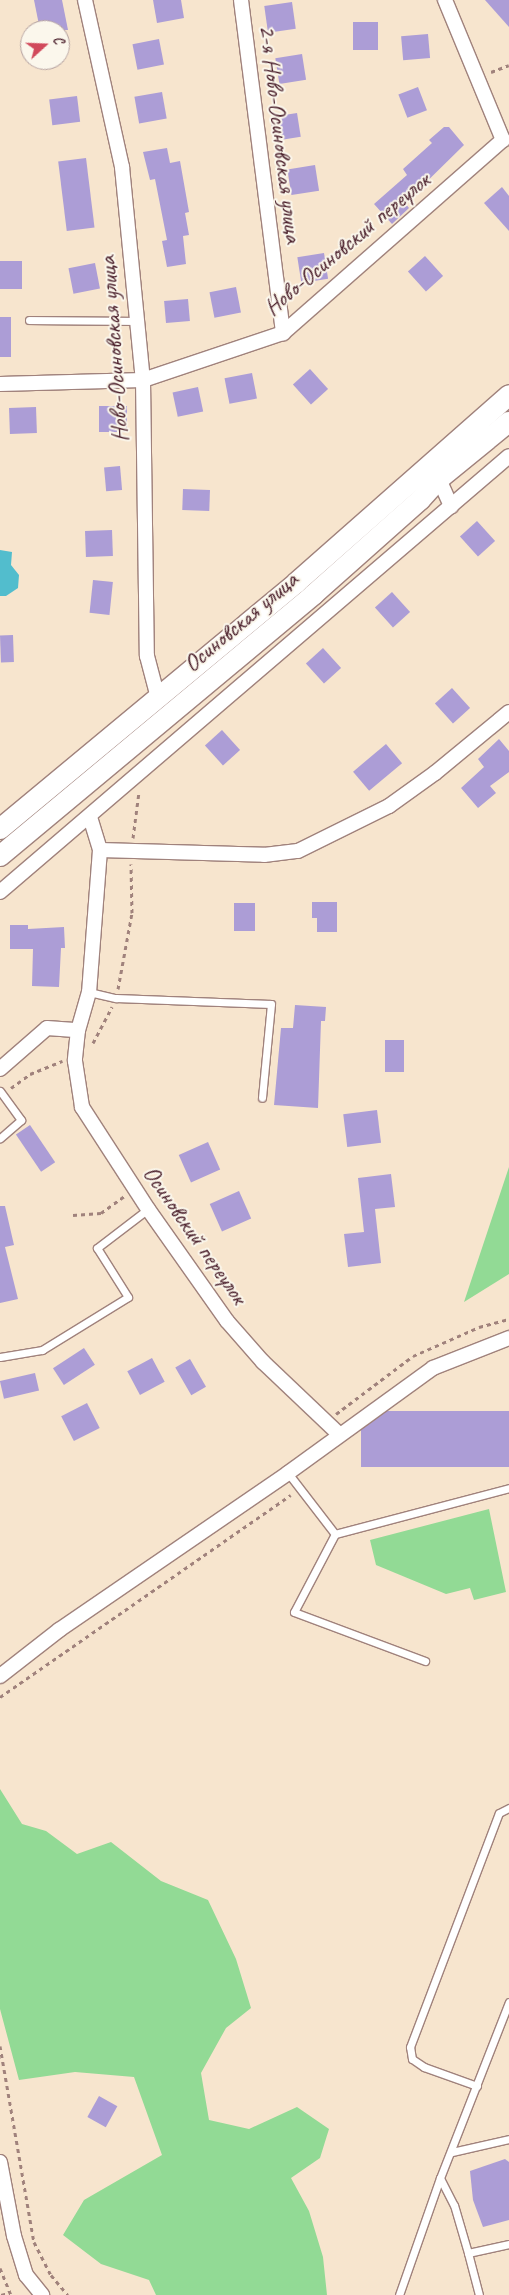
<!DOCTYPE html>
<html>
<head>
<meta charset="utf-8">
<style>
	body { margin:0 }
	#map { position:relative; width:509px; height:2295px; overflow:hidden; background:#f7e5ce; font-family:Caveat,sans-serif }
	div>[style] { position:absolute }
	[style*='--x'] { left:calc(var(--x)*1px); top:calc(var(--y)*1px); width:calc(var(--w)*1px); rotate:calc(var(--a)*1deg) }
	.green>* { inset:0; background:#92da95 }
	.water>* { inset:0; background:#52bdcd }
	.building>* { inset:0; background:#ac9dd6; transform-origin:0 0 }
	.path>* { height:3px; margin-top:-1.5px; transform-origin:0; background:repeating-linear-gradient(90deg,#a0827c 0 4px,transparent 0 8px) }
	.roads { filter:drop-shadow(1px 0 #a0827c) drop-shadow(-1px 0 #a0827c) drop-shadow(0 1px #a0827c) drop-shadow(0 -1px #a0827c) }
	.lane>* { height:7px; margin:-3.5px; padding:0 3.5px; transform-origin:3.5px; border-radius:3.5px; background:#fff }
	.street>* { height:14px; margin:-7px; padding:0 7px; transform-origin:7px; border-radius:7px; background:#fff }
	.secondary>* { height:20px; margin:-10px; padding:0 10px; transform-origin:10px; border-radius:10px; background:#fff }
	span { translate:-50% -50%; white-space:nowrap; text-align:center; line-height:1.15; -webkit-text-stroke:4px #fbf7ec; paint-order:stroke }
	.street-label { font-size:24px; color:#4a1f2b }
	.north { position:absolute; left:20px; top:20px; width:50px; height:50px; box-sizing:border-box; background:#fbf7ec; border:1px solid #b4a19f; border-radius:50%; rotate:70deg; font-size:14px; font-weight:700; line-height:20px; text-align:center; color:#4a1f2b }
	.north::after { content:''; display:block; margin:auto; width:18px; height:22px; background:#d1495b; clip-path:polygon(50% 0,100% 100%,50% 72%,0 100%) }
</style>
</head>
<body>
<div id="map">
	<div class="green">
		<i style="clip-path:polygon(509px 1167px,509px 1274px,464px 1302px)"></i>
		<i style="clip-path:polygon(489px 1509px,506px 1592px,474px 1600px,470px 1588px,446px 1594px,376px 1565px,370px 1540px)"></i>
		<i style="clip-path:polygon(0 1789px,22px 1824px,46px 1831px,77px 1854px,111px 1842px,161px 1881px,208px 1900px,236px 1959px,251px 2008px,226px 2028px,201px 2073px,209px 2120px,249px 2129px,297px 2107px,329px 2129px,320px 2158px,291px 2178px,309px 2211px,323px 2257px,327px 2295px,156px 2295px,149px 2280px,101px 2264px,63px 2235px,84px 2200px,162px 2155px,134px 2077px,75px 2072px,19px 2080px,0 2009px)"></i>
	</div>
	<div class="water">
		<i style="clip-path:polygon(0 550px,12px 552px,11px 565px,19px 575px,18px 588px,6px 596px,0 596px)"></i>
	</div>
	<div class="building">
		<i style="clip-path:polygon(34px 0,62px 0,68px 30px,40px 30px)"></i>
		<i style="clip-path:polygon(153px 0,181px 0,184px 18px,157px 23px)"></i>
		<i style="clip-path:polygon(485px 0,509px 0,509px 27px)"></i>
		<i style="left:292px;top:2px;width:27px;height:28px;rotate:82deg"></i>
		<i style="left:353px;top:22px;width:25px;height:28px"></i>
		<i style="left:428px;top:34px;width:24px;height:27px;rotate:85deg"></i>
		<i style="left:159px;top:39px;width:26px;height:27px;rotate:79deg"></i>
		<i style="left:302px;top:54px;width:26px;height:27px;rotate:81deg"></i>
		<i style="left:418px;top:87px;width:25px;height:21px;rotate:69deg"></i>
		<i style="left:162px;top:92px;width:27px;height:28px;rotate:80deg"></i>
		<i style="left:77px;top:96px;width:26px;height:28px;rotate:83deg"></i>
		<i style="left:297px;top:113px;width:24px;height:27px;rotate:81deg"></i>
		<i style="clip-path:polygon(444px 127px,449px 127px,464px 145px,405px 203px,409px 208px,392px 224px,374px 204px,407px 175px,403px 169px,432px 143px,429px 140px)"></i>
		<i style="clip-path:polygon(167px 148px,170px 163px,180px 161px,189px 212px,185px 213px,189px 235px,183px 236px,186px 264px,167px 267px,162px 241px,167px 240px,155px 179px,150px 180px,143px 152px)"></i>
		<i style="left:86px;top:158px;width:70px;height:28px;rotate:83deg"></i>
		<i style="left:315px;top:165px;width:26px;height:28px;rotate:81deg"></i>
		<i style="clip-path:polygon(502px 187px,509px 196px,509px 231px,484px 203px)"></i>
		<i style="left:324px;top:253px;width:26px;height:27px;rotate:81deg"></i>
		<i style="left:425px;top:256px;width:27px;height:23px;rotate:48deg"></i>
		<i style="left:0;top:261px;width:22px;height:28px"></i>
		<i style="left:95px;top:263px;width:26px;height:27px;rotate:79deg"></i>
		<i style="left:236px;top:287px;width:26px;height:27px;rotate:79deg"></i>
		<i style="left:188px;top:299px;width:22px;height:24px;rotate:85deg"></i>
		<i style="left:0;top:317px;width:11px;height:40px"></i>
		<i style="left:310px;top:369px;width:27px;height:23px;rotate:48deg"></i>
		<i style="left:252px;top:373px;width:26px;height:28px;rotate:79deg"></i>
		<i style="left:198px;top:387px;width:25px;height:26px;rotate:78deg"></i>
		<i style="left:127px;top:406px;width:26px;height:28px;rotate:90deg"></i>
		<i style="left:36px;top:407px;width:26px;height:27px;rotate:88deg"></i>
		<i style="left:120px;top:466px;width:24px;height:16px;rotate:85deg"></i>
		<i style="left:183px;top:489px;width:27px;height:21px;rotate:2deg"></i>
		<i style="left:477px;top:521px;width:27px;height:23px;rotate:48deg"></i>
		<i style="left:112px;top:530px;width:26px;height:27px;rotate:88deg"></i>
		<i style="left:93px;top:580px;width:20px;height:33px;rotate:6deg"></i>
		<i style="left:392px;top:592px;width:27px;height:23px;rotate:48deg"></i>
		<i style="left:13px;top:635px;width:27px;height:13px;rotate:88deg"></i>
		<i style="left:323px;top:648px;width:27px;height:23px;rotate:48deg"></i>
		<i style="left:452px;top:688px;width:27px;height:23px;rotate:48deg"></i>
		<i style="left:222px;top:730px;width:27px;height:23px;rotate:48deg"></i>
		<i style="clip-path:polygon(499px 739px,509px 751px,509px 772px,490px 786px,496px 793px,478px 808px,461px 788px,484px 767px,478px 759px)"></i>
		<i style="left:386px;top:744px;width:25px;height:43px;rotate:50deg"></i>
		<i style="clip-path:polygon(312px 902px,337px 902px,337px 932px,317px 932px,317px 918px,312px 918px)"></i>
		<i style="left:234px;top:903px;width:21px;height:28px"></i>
		<i style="clip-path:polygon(10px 925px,28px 925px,28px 929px,64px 927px,65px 948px,61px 948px,59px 987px,32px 986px,33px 949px,10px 949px)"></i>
		<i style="clip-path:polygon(295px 1005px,326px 1007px,325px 1021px,321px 1021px,318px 1108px,274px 1105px,281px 1028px,293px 1028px)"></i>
		<i style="left:385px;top:1040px;width:19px;height:32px"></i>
		<i style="left:377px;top:1110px;width:33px;height:34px;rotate:83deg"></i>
		<i style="left:30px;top:1125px;width:45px;height:17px;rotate:56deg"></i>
		<i style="left:208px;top:1142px;width:30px;height:32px;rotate:66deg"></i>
		<i style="clip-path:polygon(391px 1174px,395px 1207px,375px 1209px,381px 1263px,348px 1267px,344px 1234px,364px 1232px,358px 1178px)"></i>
		<i style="left:239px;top:1191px;width:30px;height:32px;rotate:66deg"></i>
		<i style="clip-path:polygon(0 1206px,5px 1206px,14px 1245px,5px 1247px,18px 1299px,0 1303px)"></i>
		<i style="left:84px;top:1348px;width:20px;height:37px;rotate:57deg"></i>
		<i style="left:152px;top:1358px;width:27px;height:28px;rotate:62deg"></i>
		<i style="left:190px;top:1359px;width:32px;height:17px;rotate:60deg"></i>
		<i style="left:35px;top:1373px;width:18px;height:36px;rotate:77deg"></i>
		<i style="left:87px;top:1403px;width:28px;height:29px;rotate:63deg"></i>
		<i style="left:509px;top:1411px;width:56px;height:148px;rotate:90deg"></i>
		<i style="left:99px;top:2096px;width:21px;height:24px;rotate:29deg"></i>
		<i style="clip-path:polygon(505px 2159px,509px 2162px,509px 2220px,483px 2227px,473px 2200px,470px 2171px)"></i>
	</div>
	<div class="path">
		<i style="--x:491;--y:72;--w:19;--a:-21"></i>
		<i style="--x:133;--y:838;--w:46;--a:-82.6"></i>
		<i style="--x:118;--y:989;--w:77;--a:-79.6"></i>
		<i style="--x:132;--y:913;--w:49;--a:-91.2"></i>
		<i style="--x:93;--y:1043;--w:41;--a:-62.2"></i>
		<i style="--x:11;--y:1088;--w:24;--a:-36"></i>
		<i style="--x:30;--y:1074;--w:35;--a:-22"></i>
		<i style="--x:73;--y:1215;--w:28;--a:-4"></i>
		<i style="--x:101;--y:1213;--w:29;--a:-36"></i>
		<i style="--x:336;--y:1414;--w:96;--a:-37"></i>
		<i style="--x:413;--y:1356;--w:72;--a:-23.7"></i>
		<i style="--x:479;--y:1327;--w:31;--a:-15"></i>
		<i style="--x:0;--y:1697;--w:354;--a:-34.8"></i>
		<i style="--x:0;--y:2046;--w:199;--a:80.2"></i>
		<i style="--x:34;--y:2242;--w:37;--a:63"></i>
		<i style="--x:51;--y:2275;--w:26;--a:50"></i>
		<i style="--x:0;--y:2268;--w:29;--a:68"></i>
		<i style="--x:1;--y:2295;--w:8;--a:-14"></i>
	</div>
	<div class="roads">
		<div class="lane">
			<i style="--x:29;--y:320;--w:108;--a:0.5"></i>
			<i style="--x:89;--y:992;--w:28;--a:13"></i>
			<i style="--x:116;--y:998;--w:155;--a:2.2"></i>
			<i style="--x:271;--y:1004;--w:94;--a:95.5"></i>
			<i style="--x:0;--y:1091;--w:36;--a:54"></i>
			<i style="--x:21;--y:1120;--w:28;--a:139"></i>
			<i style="--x:0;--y:1357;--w:43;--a:-9.5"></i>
			<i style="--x:42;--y:1350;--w:101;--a:-31.6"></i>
			<i style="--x:128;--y:1297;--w:58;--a:-122.3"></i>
			<i style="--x:97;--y:1248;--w:64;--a:-37.4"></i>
			<i style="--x:288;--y:1473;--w:77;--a:52.4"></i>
			<i style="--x:335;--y:1534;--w:180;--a:-14.8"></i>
			<i style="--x:335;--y:1534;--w:88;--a:117.7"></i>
			<i style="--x:294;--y:1612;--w:140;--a:20.5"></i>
			<i style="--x:477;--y:2086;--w:56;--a:-160.3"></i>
			<i style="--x:424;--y:2067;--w:14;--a:-146"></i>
			<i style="--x:412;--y:2059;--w:12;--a:-99"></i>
			<i style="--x:410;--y:2047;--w:250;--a:-69.2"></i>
			<i style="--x:499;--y:1813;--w:11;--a:-27"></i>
			<i style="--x:452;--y:2152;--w:58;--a:-12.8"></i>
			<i style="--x:440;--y:2178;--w:30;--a:63"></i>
			<i style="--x:454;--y:2205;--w:50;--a:73.7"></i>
			<i style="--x:468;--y:2253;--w:42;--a:-12.4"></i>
			<i style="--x:468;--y:2253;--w:43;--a:75.3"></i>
			<i style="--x:399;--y:2295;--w:124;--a:-70.7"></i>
			<i style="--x:440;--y:2178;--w:189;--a:-68.6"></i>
		</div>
		<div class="street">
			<i style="--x:85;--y:0;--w:171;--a:77.5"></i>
			<i style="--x:122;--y:167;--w:214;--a:84.4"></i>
			<i style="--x:143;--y:380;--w:276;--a:89.2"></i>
			<i style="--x:147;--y:656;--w:43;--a:75.3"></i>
			<i style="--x:241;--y:0;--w:336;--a:82.8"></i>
			<i style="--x:0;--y:384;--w:143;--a:-1.6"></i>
			<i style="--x:143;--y:380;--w:148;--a:-18.6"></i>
			<i style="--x:283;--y:333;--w:293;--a:-41.3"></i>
			<i style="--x:503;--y:140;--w:152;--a:-112.5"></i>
			<i style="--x:439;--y:479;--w:30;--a:66"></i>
			<i style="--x:90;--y:817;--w:34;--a:73"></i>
			<i style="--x:100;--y:850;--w:142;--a:94.4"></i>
			<i style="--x:89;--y:992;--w:40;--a:106"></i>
			<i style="--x:78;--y:1030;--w:31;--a:96"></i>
			<i style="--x:75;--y:1061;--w:47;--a:81.3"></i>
			<i style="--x:82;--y:1107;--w:121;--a:57.1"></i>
			<i style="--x:148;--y:1209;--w:137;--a:54.8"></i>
			<i style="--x:227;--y:1321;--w:55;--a:48.7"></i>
			<i style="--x:263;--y:1362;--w:105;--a:43.5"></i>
			<i style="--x:100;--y:850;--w:164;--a:1.7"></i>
			<i style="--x:264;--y:855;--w:34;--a:-7"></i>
			<i style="--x:298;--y:851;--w:102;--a:-26.3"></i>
			<i style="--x:389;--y:806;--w:57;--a:-35.7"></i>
			<i style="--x:435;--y:773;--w:96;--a:-39.5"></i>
			<i style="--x:0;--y:892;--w:670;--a:-40.58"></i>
			<i style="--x:0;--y:1069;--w:62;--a:-41.1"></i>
			<i style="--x:47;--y:1028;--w:31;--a:4"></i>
			<i style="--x:0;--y:1676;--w:75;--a:-37.9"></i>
			<i style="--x:59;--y:1630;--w:278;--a:-34.4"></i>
			<i style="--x:288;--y:1473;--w:179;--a:-35.9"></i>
			<i style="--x:433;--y:1368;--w:82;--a:-21.5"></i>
			<i style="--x:0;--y:2162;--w:75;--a:79.3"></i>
			<i style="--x:14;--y:2236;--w:41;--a:72.9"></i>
			<i style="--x:26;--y:2275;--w:26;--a:51"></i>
		</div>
		<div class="secondary">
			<i style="--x:0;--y:829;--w:385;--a:-39.7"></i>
			<i style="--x:296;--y:583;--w:284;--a:-41.4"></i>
			<i style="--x:0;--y:856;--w:408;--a:-39.8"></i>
			<i style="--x:313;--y:595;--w:143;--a:-41.6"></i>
			<i style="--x:420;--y:500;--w:28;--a:-48"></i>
			<i style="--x:439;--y:479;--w:90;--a:-39.2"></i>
		</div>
	</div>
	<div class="street-label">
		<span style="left:280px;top:134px;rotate:83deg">2-я Ново-Осиновская улица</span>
		<span style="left:347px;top:244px;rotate:-40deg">Ново-Осиновский переулок</span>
		<span style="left:114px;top:349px;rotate:-94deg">Ново-Осиновская улица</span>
		<span style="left:241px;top:622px;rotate:-40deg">Осиновская улица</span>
		<span style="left:195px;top:1235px;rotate:55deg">Осиновский переулок</span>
	</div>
	<div class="north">С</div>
</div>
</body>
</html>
